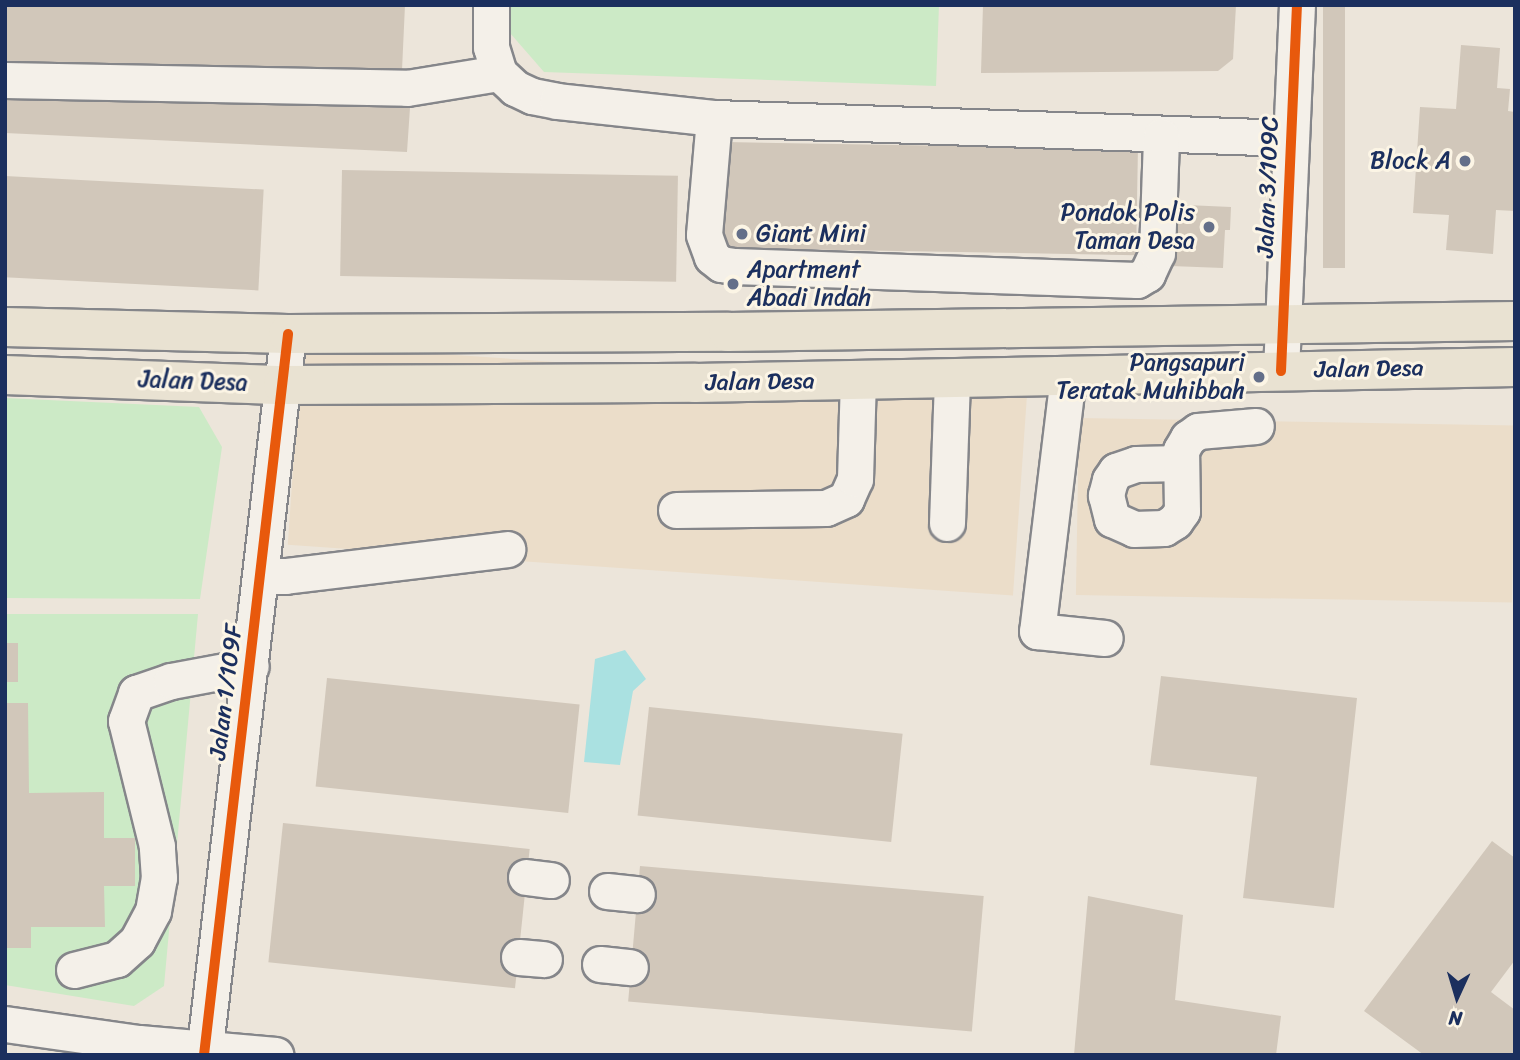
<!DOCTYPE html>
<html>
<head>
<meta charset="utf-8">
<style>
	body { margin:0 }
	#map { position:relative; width:1520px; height:1060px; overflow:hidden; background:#ece5da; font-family:Sriracha,sans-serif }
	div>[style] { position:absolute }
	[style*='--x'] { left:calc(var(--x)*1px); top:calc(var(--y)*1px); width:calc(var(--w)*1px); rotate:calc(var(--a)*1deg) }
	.built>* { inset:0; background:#ebddc9; transform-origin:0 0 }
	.green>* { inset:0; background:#cceac6 }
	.water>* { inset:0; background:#aae1e1 }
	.building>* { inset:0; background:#d1c7ba; transform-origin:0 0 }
	.roads { filter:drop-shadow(2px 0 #85868a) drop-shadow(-2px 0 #85868a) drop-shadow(0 2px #85868a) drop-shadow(0 -2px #85868a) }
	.minor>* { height:35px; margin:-17.5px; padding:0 17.5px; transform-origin:17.5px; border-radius:17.5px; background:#f4f0e9 }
	.major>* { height:38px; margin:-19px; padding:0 19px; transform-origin:19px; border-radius:19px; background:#e9e2d2 }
	.cycleway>* { height:10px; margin:-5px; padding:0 5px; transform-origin:5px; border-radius:5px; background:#e8590c }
	.dots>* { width:19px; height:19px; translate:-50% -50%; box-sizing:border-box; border:4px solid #fcf5e5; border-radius:50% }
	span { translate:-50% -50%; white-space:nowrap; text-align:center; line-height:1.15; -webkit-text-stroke:6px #fcf5e5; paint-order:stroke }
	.poi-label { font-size:24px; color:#1b2f5e }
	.right { translate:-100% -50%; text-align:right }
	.left { translate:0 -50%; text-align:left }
	.street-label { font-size:24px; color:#1b2f5e }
	.frame { position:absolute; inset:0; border:7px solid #1b2f5e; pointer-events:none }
	.north { position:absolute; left:1422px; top:962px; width:70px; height:70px; -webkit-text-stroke:5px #fcf5e5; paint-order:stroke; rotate:184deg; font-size:19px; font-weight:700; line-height:28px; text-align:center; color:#1b2f5e }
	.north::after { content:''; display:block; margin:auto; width:24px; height:32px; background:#1b2f5e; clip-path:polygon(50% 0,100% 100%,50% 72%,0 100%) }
</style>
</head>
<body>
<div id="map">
	<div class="built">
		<i style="left:1027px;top:395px;width:201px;height:727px;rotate:94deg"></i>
		<i style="left:1079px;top:418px;width:436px;height:177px;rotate:1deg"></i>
	</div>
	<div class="green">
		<i style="clip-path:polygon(511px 5px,939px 5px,936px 86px,544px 72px,510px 33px)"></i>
		<i style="clip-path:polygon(5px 398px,199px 407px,222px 447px,200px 599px,5px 598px)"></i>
		<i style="clip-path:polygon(5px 614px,198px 614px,164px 986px,134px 1006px,5px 985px)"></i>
	</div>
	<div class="water">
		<i style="clip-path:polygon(625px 650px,646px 679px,633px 691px,620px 765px,584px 762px,595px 659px)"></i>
	</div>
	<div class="building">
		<i style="clip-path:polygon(5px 5px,405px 5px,401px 92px,411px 93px,407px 152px,5px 133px)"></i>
		<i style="clip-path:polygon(983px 5px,1236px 5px,1233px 59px,1218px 71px,981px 73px)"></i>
		<i style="left:1323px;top:5px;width:22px;height:263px"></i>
		<i style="clip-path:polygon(1461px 45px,1500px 48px,1497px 88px,1510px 89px,1508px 111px,1515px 112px,1515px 211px,1496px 210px,1493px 254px,1446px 250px,1449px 215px,1413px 213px,1420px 107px,1456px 109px)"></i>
		<i style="left:726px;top:142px;width:412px;height:106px;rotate:1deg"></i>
		<i style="left:342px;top:170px;width:336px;height:106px;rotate:1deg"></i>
		<i style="left:5px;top:176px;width:259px;height:101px;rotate:3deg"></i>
		<i style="clip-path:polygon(1164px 204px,1231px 207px,1230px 230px,1225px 230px,1223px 268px,1171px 266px,1172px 228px)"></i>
		<i style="left:5px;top:643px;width:13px;height:39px"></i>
		<i style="clip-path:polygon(1161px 676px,1357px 698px,1334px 908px,1243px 898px,1257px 777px,1150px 765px)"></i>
		<i style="left:327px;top:678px;width:254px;height:109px;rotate:6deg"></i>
		<i style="clip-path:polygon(5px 703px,28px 703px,29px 793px,104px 792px,104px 838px,135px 838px,135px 886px,104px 886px,105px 927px,31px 927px,31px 948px,5px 948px)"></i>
		<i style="left:649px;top:707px;width:255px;height:109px;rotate:6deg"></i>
		<i style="left:283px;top:823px;width:248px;height:140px;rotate:6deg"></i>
		<i style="clip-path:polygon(1492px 841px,1515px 858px,1515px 960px,1491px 992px,1515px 1010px,1515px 1055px,1424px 1055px,1364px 1011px)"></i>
		<i style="left:640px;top:866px;width:345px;height:136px;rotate:5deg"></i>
		<i style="clip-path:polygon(1088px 896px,1183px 915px,1175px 1000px,1281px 1016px,1276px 1055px,1074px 1055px)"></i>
	</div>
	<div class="roads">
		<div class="minor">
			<i style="--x:491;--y:5;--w:42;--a:90"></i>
			<i style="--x:491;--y:47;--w:27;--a:73"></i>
			<i style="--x:499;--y:73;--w:22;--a:43"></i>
			<i style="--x:515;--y:88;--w:19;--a:25"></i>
			<i style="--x:532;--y:96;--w:25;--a:11"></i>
			<i style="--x:557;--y:101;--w:158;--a:6.2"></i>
			<i style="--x:714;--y:118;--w:577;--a:1.99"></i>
			<i style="--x:5;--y:80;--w:402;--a:1.1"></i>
			<i style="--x:407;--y:88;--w:93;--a:-9.3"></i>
			<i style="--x:714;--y:118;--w:117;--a:94.9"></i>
			<i style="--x:704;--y:235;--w:23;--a:70"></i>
			<i style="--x:712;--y:257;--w:11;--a:38"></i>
			<i style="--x:721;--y:264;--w:13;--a:9"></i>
			<i style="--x:734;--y:266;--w:403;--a:2"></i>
			<i style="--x:1137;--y:280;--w:12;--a:-31"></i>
			<i style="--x:1147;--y:274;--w:23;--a:-65"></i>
			<i style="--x:1157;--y:253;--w:117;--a:-88"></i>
			<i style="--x:1281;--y:371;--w:366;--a:-87.5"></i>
			<i style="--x:1068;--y:376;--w:257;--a:96.9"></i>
			<i style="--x:1037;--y:631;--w:68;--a:5.9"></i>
			<i style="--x:1181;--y:463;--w:45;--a:178.7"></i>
			<i style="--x:1136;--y:464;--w:21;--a:161"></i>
			<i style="--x:1116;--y:471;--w:11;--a:124"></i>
			<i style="--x:1110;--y:480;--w:16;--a:105"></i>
			<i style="--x:1106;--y:495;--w:25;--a:76"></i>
			<i style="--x:1112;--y:519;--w:24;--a:24"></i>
			<i style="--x:1134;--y:529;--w:30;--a:-2"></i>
			<i style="--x:1164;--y:528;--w:13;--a:-32"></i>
			<i style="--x:1175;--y:521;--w:12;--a:-55"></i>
			<i style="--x:1182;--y:511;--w:61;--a:-90.9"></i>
			<i style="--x:1181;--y:450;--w:14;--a:-60"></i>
			<i style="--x:1188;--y:438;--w:12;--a:-35"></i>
			<i style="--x:1198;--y:431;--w:58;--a:-4.9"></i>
			<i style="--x:676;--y:510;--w:150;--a:-0.8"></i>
			<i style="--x:826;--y:508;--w:22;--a:-24"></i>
			<i style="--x:846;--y:499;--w:22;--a:-66"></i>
			<i style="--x:855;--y:479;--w:99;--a:-88.3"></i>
			<i style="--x:947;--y:523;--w:145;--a:-88"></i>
			<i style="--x:261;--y:576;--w:24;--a:0"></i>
			<i style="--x:285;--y:576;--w:224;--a:-6.9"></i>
			<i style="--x:526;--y:877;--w:25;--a:7"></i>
			<i style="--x:607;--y:891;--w:30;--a:6"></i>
			<i style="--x:519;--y:957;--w:25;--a:5"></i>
			<i style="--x:600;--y:964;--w:30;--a:6"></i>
			<i style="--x:74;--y:970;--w:44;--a:-14.3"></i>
			<i style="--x:117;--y:959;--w:27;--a:-42"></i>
			<i style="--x:137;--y:941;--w:34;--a:-62"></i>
			<i style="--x:153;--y:911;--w:34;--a:-80"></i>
			<i style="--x:159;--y:878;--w:32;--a:-94"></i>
			<i style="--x:157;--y:846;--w:129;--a:-103.9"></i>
			<i style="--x:126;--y:721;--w:30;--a:-70"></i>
			<i style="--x:136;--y:693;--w:37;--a:-19"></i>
			<i style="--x:171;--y:681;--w:81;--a:-10.6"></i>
			<i style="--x:5;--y:1024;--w:135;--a:8.1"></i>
			<i style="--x:139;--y:1043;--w:137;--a:5"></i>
			<i style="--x:204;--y:1055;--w:726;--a:-83.35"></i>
		</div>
		<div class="major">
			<i style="--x:5;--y:327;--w:283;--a:1.4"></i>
			<i style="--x:288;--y:334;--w:440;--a:-0.3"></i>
			<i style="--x:728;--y:332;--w:787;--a:-0.8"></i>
			<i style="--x:5;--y:375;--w:278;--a:2.1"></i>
			<i style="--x:283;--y:385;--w:412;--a:-0.3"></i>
			<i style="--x:695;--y:383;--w:820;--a:-1.12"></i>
		</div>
	</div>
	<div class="cycleway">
		<i style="--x:1281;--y:371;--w:366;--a:-87.5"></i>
		<i style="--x:204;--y:1055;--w:726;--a:-83.35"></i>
	</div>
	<div class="dots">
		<i style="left:1465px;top:161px;background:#646f89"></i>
		<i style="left:1209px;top:227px;background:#646f89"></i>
		<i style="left:742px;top:234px;background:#646f89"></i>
		<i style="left:733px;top:284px;background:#646f89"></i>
		<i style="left:1259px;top:377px;background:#646f89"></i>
	</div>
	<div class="poi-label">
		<span class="right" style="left:1451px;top:161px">Block A</span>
		<span class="right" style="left:1195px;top:227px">Pondok Polis<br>Taman Desa</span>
		<span class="left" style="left:756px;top:234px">Giant Mini</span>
		<span class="left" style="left:747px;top:284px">Apartment<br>Abadi Indah</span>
		<span class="right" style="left:1245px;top:377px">Pangsapuri<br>Teratak Muhibbah</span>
	</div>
	<div class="street-label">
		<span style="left:1268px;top:187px;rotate:-88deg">Jalan 3/109C</span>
		<span style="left:1369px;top:369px;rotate:-1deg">Jalan Desa</span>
		<span style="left:193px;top:381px;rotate:2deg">Jalan Desa</span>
		<span style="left:760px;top:382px;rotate:-1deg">Jalan Desa</span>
		<span style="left:226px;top:692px;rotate:-83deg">Jalan 1/109F</span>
	</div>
	<div class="frame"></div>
	<div class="north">N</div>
</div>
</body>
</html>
